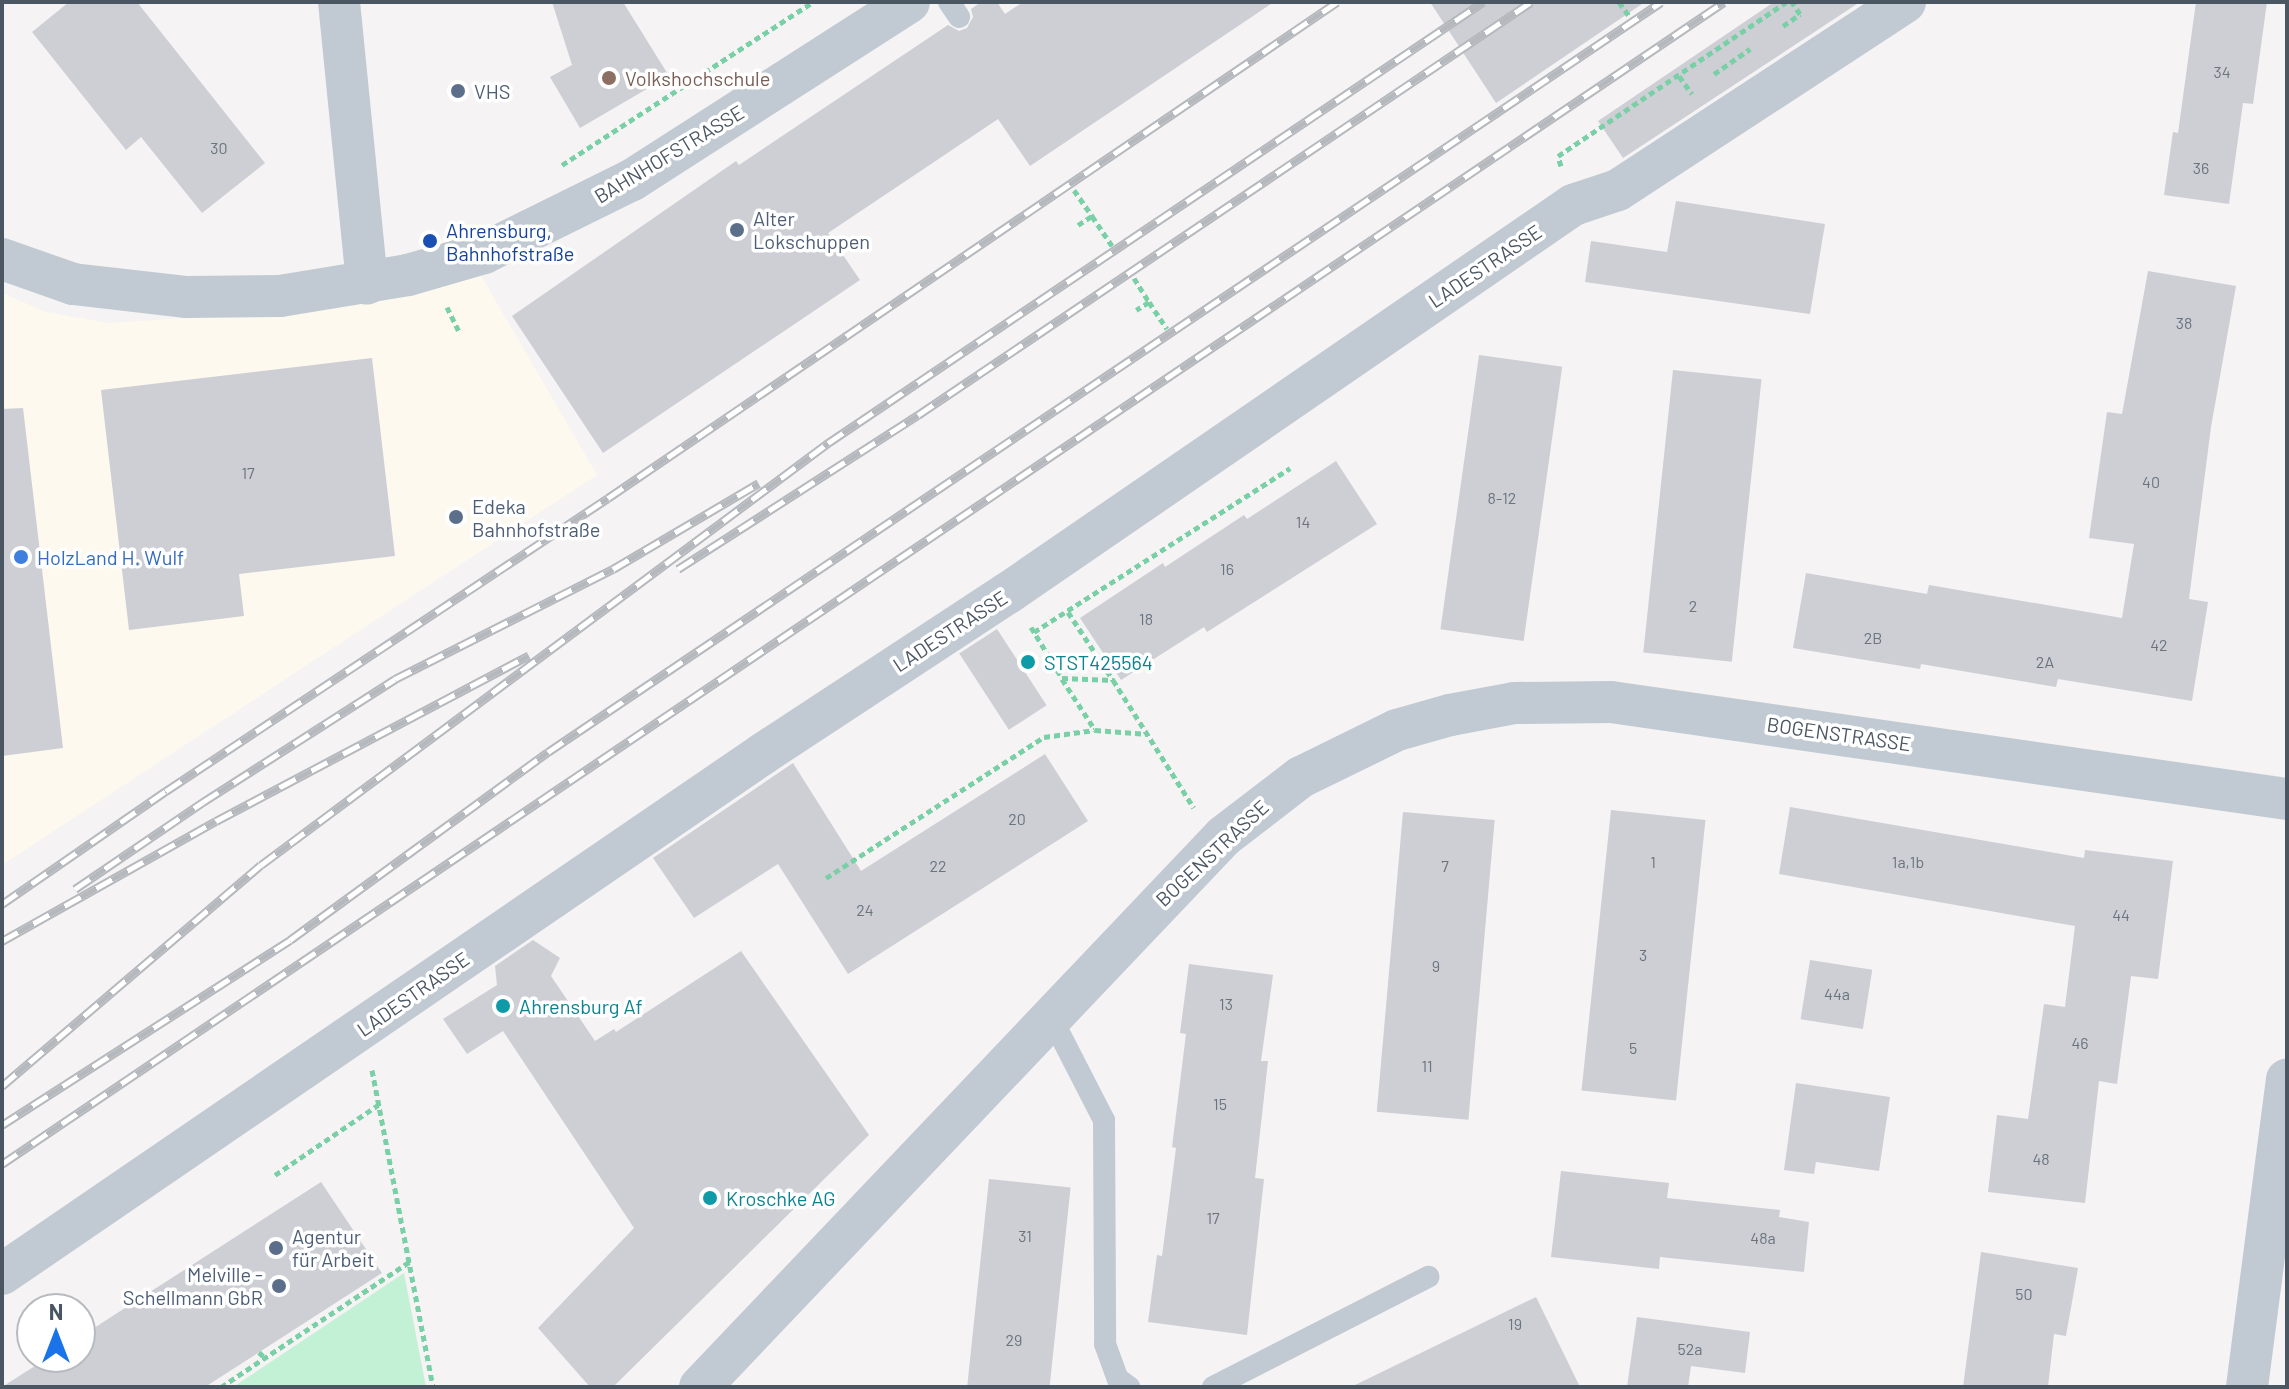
<!DOCTYPE html>
<html>
<head>
<meta charset="utf-8">
<style>
	body { margin:0 }
	#map { position:relative; width:2289px; height:1389px; overflow:hidden; background:#f5f3f3; font-family:Barlow,sans-serif }
	div>[style] { position:absolute }
	[style*='--x'] { left:calc(var(--x)*1px); top:calc(var(--y)*1px); width:calc(var(--w)*1px); rotate:calc(var(--a)*1deg) }
	.commercial>* { inset:0; background:#fdf9ef }
	.green>* { inset:0; background:#c3f1d5 }
	.building>* { inset:0; background:#cdcfd5; transform-origin:0 0 }
	.path>* { height:5px; margin-top:-2.5px; transform-origin:0; background:repeating-linear-gradient(90deg,#7ad0a6 0 6px,transparent 0 10px) }
	.lane>* { height:22px; margin:-11px; padding:0 11px; transform-origin:11px; border-radius:11px; background:#c1cad2 }
	.street>* { height:42px; margin:-21px; padding:0 21px; transform-origin:21px; border-radius:21px; background:#c1cad2 }
	.rail>* { height:9px; margin-top:-4.5px; transform-origin:0; background:repeating-linear-gradient(90deg,#fff 0 18px,#b5b8bd 0 36px); box-sizing:border-box; border-block:2px solid #b5b8bd }
	.dots>* { width:22px; height:22px; translate:-50% -50%; box-sizing:border-box; border:4px solid #fff; border-radius:50% }
	span { translate:-50% -50%; white-space:nowrap; text-align:center; line-height:1.15; -webkit-text-stroke:7px #fff; paint-order:stroke }
	.number-label { font-size:16px; color:#6b747e }
	.number-label span { -webkit-text-stroke-width:0 }
	.education-label { font-size:20px; color:#785e54 }
	.left { translate:0 -50%; text-align:left }
	.service-label { font-size:20px; color:#4e5e75 }
	.right { translate:-100% -50%; text-align:right }
	.street-label { font-size:20px; color:#4a5661 }
	.transit-label { font-size:20px; color:#164399 }
	.shop-label { font-size:20px; color:#366cbe }
	.culture-label { font-size:20px; color:#0d838f }
	.frame { position:absolute; inset:0; border:4px solid #4a5661; pointer-events:none }
	.north { position:absolute; left:16px; top:1293px; width:80px; height:80px; box-sizing:border-box; background:#fff; border:2px solid #b7bbc0; border-radius:50%; rotate:0deg; font-size:22px; font-weight:700; line-height:32px; text-align:center; color:#4a5661 }
	.north::after { content:''; display:block; margin:auto; width:28px; height:36px; background:#1a73e8; clip-path:polygon(50% 0,100% 100%,50% 72%,0 100%) }
</style>
</head>
<body>
<div id="map">
	<div class="commercial">
		<i style="clip-path:polygon(457px 234px,597px 475px,2px 865px,2px 293px,46px 312px,108px 323px,288px 311px)"></i>
	</div>
	<div class="green">
		<i style="clip-path:polygon(404px 1273px,426px 1387px,233px 1387px)"></i>
	</div>
	<div class="building">
		<i style="clip-path:polygon(69px 2px,137px 2px,265px 163px,202px 213px,141px 137px,126px 150px,32px 32px)"></i>
		<i style="clip-path:polygon(552px 2px,623px 2px,669px 76px,580px 128px,550px 77px,572px 65px)"></i>
		<i style="clip-path:polygon(981px 2px,997px 2px,1005px 14px,1023px 2px,1274px 2px,1030px 166px,998px 119px,946px 154px,828px 233px,860px 280px,603px 453px,512px 316px,736px 161px,739px 165px,948px 25px,959px 31px,967px 28px,973px 17px,971px 9px)"></i>
		<i style="clip-path:polygon(1430px 2px,1645px 2px,1496px 103px)"></i>
		<i style="clip-path:polygon(1774px 2px,1860px 2px,1623px 158px,1598px 121px)"></i>
		<i style="clip-path:polygon(2196px 2px,2267px 2px,2253px 104px,2243px 103px,2229px 204px,2164px 195px,2173px 132px,2178px 133px)"></i>
		<i style="clip-path:polygon(1676px 201px,1825px 224px,1810px 314px,1585px 282px,1591px 241px,1667px 252px)"></i>
		<i style="clip-path:polygon(2148px 271px,2236px 286px,2211px 427px,2189px 599px,2208px 602px,2192px 701px,2058px 679px,2056px 687px,1921px 664px,1920px 669px,1793px 648px,1806px 573px,1927px 594px,1929px 585px,2122px 618px,2134px 544px,2089px 538px,2107px 412px,2122px 414px)"></i>
		<i style="left:1479px;top:355px;width:84px;height:277px;rotate:8deg"></i>
		<i style="clip-path:polygon(372px 358px,395px 556px,239px 574px,244px 616px,129px 630px,101px 390px)"></i>
		<i style="left:1673px;top:370px;width:89px;height:284px;rotate:6deg"></i>
		<i style="clip-path:polygon(23px 408px,63px 748px,2px 756px,2px 409px)"></i>
		<i style="clip-path:polygon(1336px 461px,1377px 524px,1207px 632px,1204px 627px,1121px 680px,1080px 618px,1163px 563px,1165px 567px,1244px 515px,1247px 519px)"></i>
		<i style="left:997px;top:629px;width:91px;height:45px;rotate:57deg"></i>
		<i style="clip-path:polygon(1045px 754px,1088px 821px,848px 974px,778px 864px,694px 918px,653px 858px,793px 763px,861px 871px)"></i>
		<i style="clip-path:polygon(1790px 807px,2084px 858px,2085px 850px,2173px 861px,2158px 979px,2131px 976px,2117px 1084px,2099px 1081px,2085px 1203px,1988px 1192px,1997px 1115px,2028px 1119px,2044px 1004px,2065px 1007px,2075px 926px,1779px 874px)"></i>
		<i style="left:1611px;top:810px;width:95px;height:282px;rotate:6deg"></i>
		<i style="left:1403px;top:812px;width:92px;height:301px;rotate:5deg"></i>
		<i style="clip-path:polygon(533px 940px,560px 958px,551px 976px,595px 1041px,614px 1029px,616px 1032px,741px 951px,869px 1135px,613px 1387px,590px 1387px,538px 1328px,634px 1228px,503px 1031px,467px 1054px,443px 1019px,497px 985px,495px 966px)"></i>
		<i style="left:1810px;top:960px;width:63px;height:60px;rotate:9deg"></i>
		<i style="clip-path:polygon(1189px 964px,1273px 975px,1261px 1061px,1268px 1061px,1255px 1178px,1264px 1179px,1247px 1335px,1148px 1322px,1157px 1255px,1162px 1256px,1176px 1148px,1172px 1147px,1186px 1034px,1180px 1033px)"></i>
		<i style="clip-path:polygon(1796px 1083px,1890px 1097px,1879px 1171px,1816px 1162px,1814px 1174px,1784px 1170px)"></i>
		<i style="clip-path:polygon(1561px 1171px,1669px 1183px,1667px 1198px,1780px 1210px,1779px 1217px,1809px 1222px,1804px 1272px,1660px 1257px,1659px 1269px,1551px 1257px)"></i>
		<i style="left:989px;top:1179px;width:82px;height:209px;rotate:6deg"></i>
		<i style="clip-path:polygon(321px 1182px,382px 1273px,205px 1387px,2px 1387px,49px 1357px,80px 1357px,80px 1337px)"></i>
		<i style="clip-path:polygon(1981px 1252px,2078px 1268px,2066px 1336px,2054px 1334px,2048px 1387px,1963px 1387px)"></i>
		<i style="clip-path:polygon(1536px 1297px,1580px 1387px,1351px 1387px)"></i>
		<i style="clip-path:polygon(1637px 1317px,1750px 1332px,1745px 1373px,1691px 1366px,1688px 1387px,1627px 1387px)"></i>
	</div>
	<div class="path">
		<i style="--x:1619;--y:2;--w:17;--a:54"></i>
		<i style="--x:1783;--y:26;--w:21;--a:-35"></i>
		<i style="--x:1800;--y:14;--w:14;--a:-124"></i>
		<i style="--x:1714;--y:74;--w:44;--a:-34.8"></i>
		<i style="--x:1679;--y:76;--w:22;--a:54"></i>
		<i style="--x:562;--y:165;--w:299;--a:-33"></i>
		<i style="--x:1561;--y:166;--w:10;--a:-107"></i>
		<i style="--x:1558;--y:156;--w:275;--a:-34"></i>
		<i style="--x:1074;--y:190;--w:32;--a:55"></i>
		<i style="--x:1078;--y:225;--w:17;--a:-33"></i>
		<i style="--x:1092;--y:216;--w:36;--a:56"></i>
		<i style="--x:1134;--y:278;--w:28;--a:58"></i>
		<i style="--x:1149;--y:302;--w:15;--a:148"></i>
		<i style="--x:1149;--y:302;--w:32;--a:56"></i>
		<i style="--x:447;--y:307;--w:30;--a:64"></i>
		<i style="--x:1068;--y:612;--w:82;--a:56.5"></i>
		<i style="--x:1031;--y:627;--w:60;--a:58.7"></i>
		<i style="--x:1062;--y:678;--w:51;--a:2.2"></i>
		<i style="--x:1113;--y:680;--w:151;--a:57.7"></i>
		<i style="--x:1034;--y:632;--w:304;--a:-32.6"></i>
		<i style="--x:1062;--y:679;--w:61;--a:57.1"></i>
		<i style="--x:826;--y:878;--w:260;--a:-32.9"></i>
		<i style="--x:1044;--y:737;--w:51;--a:-7.8"></i>
		<i style="--x:1095;--y:730;--w:53;--a:4.3"></i>
		<i style="--x:372;--y:1070;--w:323;--a:79.1"></i>
		<i style="--x:275;--y:1175;--w:125;--a:-34.2"></i>
		<i style="--x:259;--y:1352;--w:8;--a:45"></i>
		<i style="--x:221;--y:1387;--w:226;--a:-33.6"></i>
	</div>
	<div class="lane">
		<i style="--x:949;--y:2;--w:18;--a:56"></i>
		<i style="--x:1051;--y:1017;--w:116;--a:62.8"></i>
		<i style="--x:1104;--y:1120;--w:224;--a:89.7"></i>
		<i style="--x:1105;--y:1344;--w:37;--a:70"></i>
		<i style="--x:1118;--y:1379;--w:14;--a:36"></i>
		<i style="--x:1213;--y:1387;--w:242;--a:-27.1"></i>
	</div>
	<div class="street">
		<i style="--x:339;--y:2;--w:283;--a:84.3"></i>
		<i style="--x:2;--y:259;--w:75;--a:19.4"></i>
		<i style="--x:73;--y:284;--w:115;--a:6.5"></i>
		<i style="--x:187;--y:297;--w:93;--a:-0.6"></i>
		<i style="--x:280;--y:296;--w:130;--a:-9.3"></i>
		<i style="--x:408;--y:275;--w:79;--a:-16.1"></i>
		<i style="--x:484;--y:253;--w:165;--a:-26.3"></i>
		<i style="--x:632;--y:180;--w:329;--a:-32.7"></i>
		<i style="--x:2;--y:1274;--w:923;--a:-34.36"></i>
		<i style="--x:764;--y:753;--w:292;--a:-33.3"></i>
		<i style="--x:1008;--y:593;--w:685;--a:-34.48"></i>
		<i style="--x:1573;--y:205;--w:47;--a:-18.4"></i>
		<i style="--x:1618;--y:190;--w:343;--a:-33.2"></i>
		<i style="--x:700;--y:1387;--w:760;--a:-46.44"></i>
		<i style="--x:1224;--y:836;--w:97;--a:-37.5"></i>
		<i style="--x:1301;--y:777;--w:107;--a:-26.1"></i>
		<i style="--x:1397;--y:730;--w:55;--a:-15.8"></i>
		<i style="--x:1450;--y:715;--w:65;--a:-10.6"></i>
		<i style="--x:1514;--y:703;--w:97;--a:-0.6"></i>
		<i style="--x:1611;--y:702;--w:683;--a:8.17"></i>
		<i style="--x:2247;--y:1387;--w:310;--a:-82.6"></i>
	</div>
	<div class="rail">
		<i style="--x:678;--y:569;--w:285;--a:-32.7"></i>
		<i style="--x:918;--y:415;--w:739;--a:-33.97"></i>
		<i style="--x:75;--y:889;--w:155;--a:-34.2"></i>
		<i style="--x:203;--y:802;--w:228;--a:-32.6"></i>
		<i style="--x:395;--y:679;--w:244;--a:-26.8"></i>
		<i style="--x:613;--y:569;--w:169;--a:-30.5"></i>
		<i style="--x:2;--y:904;--w:199;--a:-34.6"></i>
		<i style="--x:166;--y:791;--w:530;--a:-33.54"></i>
		<i style="--x:608;--y:498;--w:882;--a:-34.23"></i>
		<i style="--x:2;--y:941;--w:245;--a:-29.3"></i>
		<i style="--x:216;--y:821;--w:354;--a:-27.9"></i>
		<i style="--x:2;--y:1086;--w:340;--a:-40.5"></i>
		<i style="--x:261;--y:865;--w:707;--a:-36.66"></i>
		<i style="--x:828;--y:443;--w:790;--a:-33.95"></i>
		<i style="--x:2;--y:1125;--w:342;--a:-32.7"></i>
		<i style="--x:290;--y:940;--w:319;--a:-36.1"></i>
		<i style="--x:548;--y:752;--w:1342;--a:-33.97"></i>
		<i style="--x:2;--y:1164;--w:2077;--a:-34.01"></i>
	</div>
	<div class="dots">
		<i style="left:609px;top:78px;background:#8d6e63"></i>
		<i style="left:458px;top:91px;background:#5c6f8a"></i>
		<i style="left:737px;top:230px;background:#5c6f8a"></i>
		<i style="left:430px;top:241px;background:#1a4fb4"></i>
		<i style="left:456px;top:517px;background:#5c6f8a"></i>
		<i style="left:21px;top:557px;background:#3f7fe0"></i>
		<i style="left:1028px;top:662px;background:#0f9aa8"></i>
		<i style="left:503px;top:1006px;background:#0f9aa8"></i>
		<i style="left:710px;top:1198px;background:#0f9aa8"></i>
		<i style="left:276px;top:1248px;background:#5c6f8a"></i>
		<i style="left:279px;top:1286px;background:#5c6f8a"></i>
	</div>
	<div class="number-label">
		<span style="left:2222px;top:72px">34</span>
		<span style="left:219px;top:148px">30</span>
		<span style="left:2201px;top:168px">36</span>
		<span style="left:2184px;top:323px">38</span>
		<span style="left:248px;top:473px">17</span>
		<span style="left:2151px;top:482px">40</span>
		<span style="left:1502px;top:498px">8-12</span>
		<span style="left:1303px;top:522px">14</span>
		<span style="left:1227px;top:569px">16</span>
		<span style="left:1693px;top:606px">2</span>
		<span style="left:1146px;top:619px">18</span>
		<span style="left:1873px;top:638px">2B</span>
		<span style="left:2159px;top:645px">42</span>
		<span style="left:2045px;top:662px">2A</span>
		<span style="left:1017px;top:819px">20</span>
		<span style="left:1653px;top:862px">1</span>
		<span style="left:1908px;top:862px">1a,1b</span>
		<span style="left:938px;top:866px">22</span>
		<span style="left:1445px;top:866px">7</span>
		<span style="left:865px;top:910px">24</span>
		<span style="left:2121px;top:915px">44</span>
		<span style="left:1643px;top:955px">3</span>
		<span style="left:1436px;top:966px">9</span>
		<span style="left:1837px;top:994px">44a</span>
		<span style="left:1226px;top:1004px">13</span>
		<span style="left:2080px;top:1043px">46</span>
		<span style="left:1633px;top:1048px">5</span>
		<span style="left:1427px;top:1066px">11</span>
		<span style="left:1220px;top:1104px">15</span>
		<span style="left:2041px;top:1159px">48</span>
		<span style="left:1213px;top:1218px">17</span>
		<span style="left:1025px;top:1236px">31</span>
		<span style="left:1763px;top:1238px">48a</span>
		<span style="left:2024px;top:1294px">50</span>
		<span style="left:1515px;top:1324px">19</span>
		<span style="left:1014px;top:1340px">29</span>
		<span style="left:1690px;top:1349px">52a</span>
	</div>
	<div class="education-label">
		<span class="left" style="left:625px;top:78px">Volkshochschule</span>
	</div>
	<div class="service-label">
		<span class="left" style="left:474px;top:91px">VHS</span>
		<span class="left" style="left:753px;top:230px">Alter<br>Lokschuppen</span>
		<span class="left" style="left:472px;top:518px">Edeka<br>Bahnhofstraße</span>
		<span class="left" style="left:292px;top:1248px">Agentur<br>für Arbeit</span>
		<span class="right" style="left:263px;top:1286px">Melville -<br>Schellmann GbR</span>
	</div>
	<div class="street-label">
		<span style="left:669px;top:154px;rotate:-31deg">BAHNHOFSTRASSE</span>
		<span style="left:1485px;top:266px;rotate:-34deg">LADESTRASSE</span>
		<span style="left:950px;top:631px;rotate:-33deg">LADESTRASSE</span>
		<span style="left:1839px;top:734px;rotate:8deg">BOGENSTRASSE</span>
		<span style="left:1212px;top:853px;rotate:-43deg">BOGENSTRASSE</span>
		<span style="left:413px;top:994px;rotate:-35deg">LADESTRASSE</span>
	</div>
	<div class="transit-label">
		<span class="left" style="left:446px;top:242px">Ahrensburg,<br>Bahnhofstraße</span>
	</div>
	<div class="shop-label">
		<span class="left" style="left:37px;top:557px">HolzLand H. Wulf</span>
	</div>
	<div class="culture-label">
		<span class="left" style="left:1044px;top:662px">STST425564</span>
		<span class="left" style="left:519px;top:1006px">Ahrensburg Af</span>
		<span class="left" style="left:726px;top:1198px">Kroschke AG</span>
	</div>
	<div class="frame"></div>
	<div class="north">N</div>
</div>
</body>
</html>
